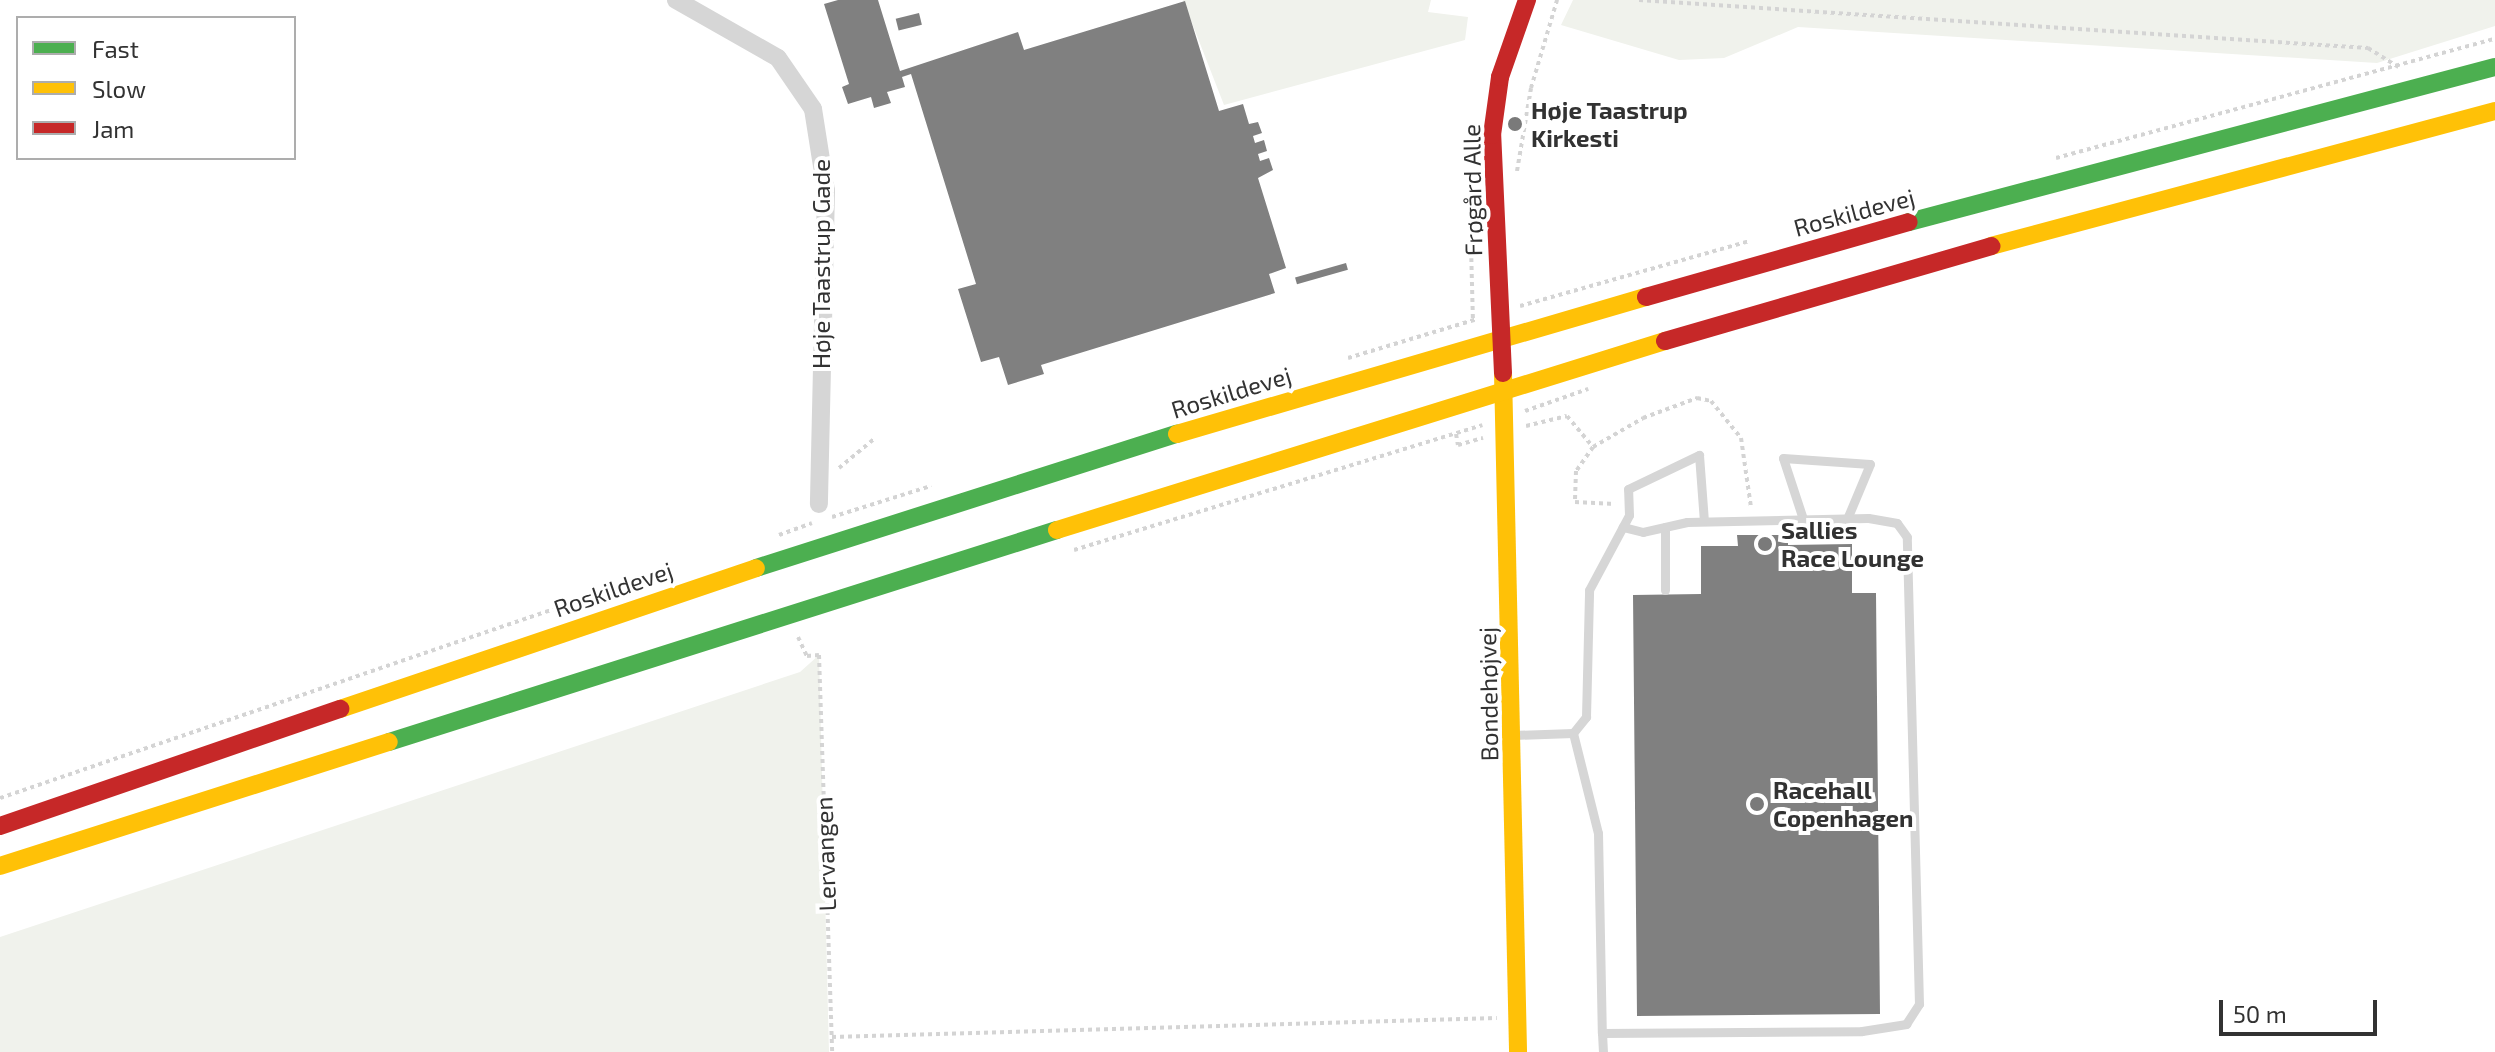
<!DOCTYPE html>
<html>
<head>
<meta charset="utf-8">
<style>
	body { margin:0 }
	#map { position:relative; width:2495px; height:1052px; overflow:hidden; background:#fff; font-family:"Exo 2",sans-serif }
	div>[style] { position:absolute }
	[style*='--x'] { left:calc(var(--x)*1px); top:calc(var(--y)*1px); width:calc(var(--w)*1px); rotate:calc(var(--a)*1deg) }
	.green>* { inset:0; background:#f0f2ec }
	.building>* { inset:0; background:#808080; transform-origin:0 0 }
	.path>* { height:4px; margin-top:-2px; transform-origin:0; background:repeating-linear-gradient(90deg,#d4d4d4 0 4px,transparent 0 8px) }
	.lane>* { height:9px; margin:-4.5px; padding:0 4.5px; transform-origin:4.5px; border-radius:4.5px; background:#d6d6d6 }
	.street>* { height:18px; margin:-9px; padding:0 9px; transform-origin:9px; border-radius:9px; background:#d6d6d6 }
	.fast>* { height:18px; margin:-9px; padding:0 9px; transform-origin:9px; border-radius:9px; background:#4caf50 }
	.slow>* { height:18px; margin:-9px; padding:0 9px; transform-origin:9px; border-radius:9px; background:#ffc107 }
	.jam>* { height:18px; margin:-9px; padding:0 9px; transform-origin:9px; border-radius:9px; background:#c62828 }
	.dots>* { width:22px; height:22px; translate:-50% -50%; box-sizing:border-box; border:4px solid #fff; border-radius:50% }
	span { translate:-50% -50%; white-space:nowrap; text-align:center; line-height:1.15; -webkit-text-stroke:8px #fff; paint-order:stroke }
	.poi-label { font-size:24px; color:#323232; font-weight:700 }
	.left { translate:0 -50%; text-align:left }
	.street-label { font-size:24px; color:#323232 }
	.legend { position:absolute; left:16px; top:16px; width:280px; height:144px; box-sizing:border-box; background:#fff; border:2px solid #adadad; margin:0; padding:10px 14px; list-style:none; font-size:24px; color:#323232 }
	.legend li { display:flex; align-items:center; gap:16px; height:40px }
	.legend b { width:40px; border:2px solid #adadad }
	.scale { position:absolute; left:2219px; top:1000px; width:158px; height:36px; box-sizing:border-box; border:4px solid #323232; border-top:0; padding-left:10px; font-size:24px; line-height:28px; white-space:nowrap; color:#323232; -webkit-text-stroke:6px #fff; paint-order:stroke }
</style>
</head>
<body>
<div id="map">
	<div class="green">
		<i style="clip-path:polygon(1183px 0,1431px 0,1428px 12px,1468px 17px,1465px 40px,1224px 105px)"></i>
		<i style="clip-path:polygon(1573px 0,2495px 0,2495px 26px,2377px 63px,1798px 27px,1724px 58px,1679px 60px,1561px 25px)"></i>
		<i style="clip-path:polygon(819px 655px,829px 1052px,0 1052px,0 937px,800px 672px)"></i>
	</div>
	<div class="building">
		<i style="clip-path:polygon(838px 0,878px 0,900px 71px,1018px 32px,1024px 50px,1185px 1px,1219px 111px,1243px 104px,1249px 124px,1258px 122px,1262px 133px,1253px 136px,1255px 143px,1264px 140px,1267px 151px,1258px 154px,1260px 161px,1269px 158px,1273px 170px,1258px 178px,1286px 268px,1269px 274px,1275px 293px,1041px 365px,1044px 374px,1008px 385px,999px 357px,981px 362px,958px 289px,976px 284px,911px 74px,902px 77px,905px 87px,887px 92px,891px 103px,874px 108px,871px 97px,848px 104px,842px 87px,849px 84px,824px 4px)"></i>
		<i style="left:919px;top:13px;width:12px;height:24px;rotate:76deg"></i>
		<i style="left:1346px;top:263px;width:7px;height:53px;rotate:74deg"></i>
		<i style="clip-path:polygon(1737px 535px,1788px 535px,1788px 545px,1852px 544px,1852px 593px,1876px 593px,1880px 1014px,1637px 1016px,1633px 595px,1701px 594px,1701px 546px,1738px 546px)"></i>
	</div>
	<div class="path">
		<i style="--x:1639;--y:0;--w:731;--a:3.77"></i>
		<i style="--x:2368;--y:48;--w:36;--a:32"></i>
		<i style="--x:2056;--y:158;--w:455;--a:-15.2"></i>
		<i style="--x:1469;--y:170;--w:151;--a:88.5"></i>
		<i style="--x:1517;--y:171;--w:84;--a:-80.4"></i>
		<i style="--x:1531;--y:88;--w:92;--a:-73.5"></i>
		<i style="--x:1520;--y:306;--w:239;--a:-15.8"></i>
		<i style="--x:1348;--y:358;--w:135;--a:-16.8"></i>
		<i style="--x:1525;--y:411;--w:67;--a:-19.2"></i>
		<i style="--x:1526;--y:426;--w:42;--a:-13.7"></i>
		<i style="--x:1567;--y:416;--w:40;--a:50"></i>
		<i style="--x:1593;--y:447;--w:29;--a:125"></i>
		<i style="--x:1576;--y:471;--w:31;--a:92"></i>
		<i style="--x:1575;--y:502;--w:40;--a:2.9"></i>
		<i style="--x:1456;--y:434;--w:11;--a:80"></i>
		<i style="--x:1458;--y:445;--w:26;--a:-16"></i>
		<i style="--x:1593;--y:447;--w:58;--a:-30.1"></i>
		<i style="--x:1643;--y:418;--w:58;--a:-20.3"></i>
		<i style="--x:1697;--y:398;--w:14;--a:12"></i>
		<i style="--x:1711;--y:401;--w:48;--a:51"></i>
		<i style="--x:1741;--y:438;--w:70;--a:81.8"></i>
		<i style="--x:839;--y:468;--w:45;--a:-39.6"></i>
		<i style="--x:832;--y:517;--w:104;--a:-17.4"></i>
		<i style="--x:779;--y:535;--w:35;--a:-20"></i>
		<i style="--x:1074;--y:550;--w:427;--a:-17"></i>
		<i style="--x:798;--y:637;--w:21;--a:65"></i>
		<i style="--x:807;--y:656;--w:12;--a:-5"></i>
		<i style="--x:819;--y:655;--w:397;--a:88.1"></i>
		<i style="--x:0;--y:798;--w:585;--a:-18.84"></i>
		<i style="--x:832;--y:1037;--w:665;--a:-1.64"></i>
	</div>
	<div class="lane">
		<i style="--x:1803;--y:519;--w:64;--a:-108.2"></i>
		<i style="--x:1783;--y:458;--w:87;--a:3.9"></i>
		<i style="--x:1870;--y:464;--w:60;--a:112.7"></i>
		<i style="--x:1665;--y:527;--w:63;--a:90"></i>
		<i style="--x:1573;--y:733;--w:103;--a:76"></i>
		<i style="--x:1598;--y:833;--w:200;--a:88.9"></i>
		<i style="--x:1602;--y:1033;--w:260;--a:-0.4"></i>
		<i style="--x:1862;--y:1031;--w:45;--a:-9"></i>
		<i style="--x:1906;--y:1024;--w:24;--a:-57"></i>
		<i style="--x:1919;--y:1004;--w:467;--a:-91.5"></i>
		<i style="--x:1907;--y:537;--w:17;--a:-126"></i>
		<i style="--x:1897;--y:523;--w:29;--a:-170"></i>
		<i style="--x:1868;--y:518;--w:181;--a:178.7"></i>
		<i style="--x:1687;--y:522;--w:45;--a:167.2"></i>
		<i style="--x:1643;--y:532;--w:21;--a:-166"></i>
		<i style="--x:1514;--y:735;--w:59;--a:-1.9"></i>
		<i style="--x:1573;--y:733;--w:21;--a:-51"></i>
		<i style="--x:1586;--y:717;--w:127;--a:-88.6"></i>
		<i style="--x:1589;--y:590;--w:85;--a:-61.9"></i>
		<i style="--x:1629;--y:515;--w:26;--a:-92"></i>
		<i style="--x:1628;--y:489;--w:79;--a:-25.6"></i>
		<i style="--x:1699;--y:455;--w:66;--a:85.7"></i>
		<i style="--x:1602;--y:1033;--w:19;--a:87"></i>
	</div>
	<div class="street">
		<i style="--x:676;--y:0;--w:117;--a:29.6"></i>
		<i style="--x:778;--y:58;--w:62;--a:55.5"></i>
		<i style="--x:813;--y:109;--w:83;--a:81"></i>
		<i style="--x:826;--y:191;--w:313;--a:91.3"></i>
	</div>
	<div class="fast">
		<i style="--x:1909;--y:222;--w:606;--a:-14.82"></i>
		<i style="--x:756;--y:568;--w:442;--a:-17.7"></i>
		<i style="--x:389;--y:742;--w:701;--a:-17.61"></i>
	</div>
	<div class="slow">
		<i style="--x:1991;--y:246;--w:522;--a:-15"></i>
		<i style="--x:1503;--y:373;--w:679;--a:88.73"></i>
		<i style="--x:1177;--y:434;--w:489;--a:-16.3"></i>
		<i style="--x:1057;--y:530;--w:637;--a:-17.27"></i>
		<i style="--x:340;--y:709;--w:439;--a:-18.7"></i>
		<i style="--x:0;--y:866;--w:408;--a:-17.7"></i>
	</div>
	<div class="jam">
		<i style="--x:1646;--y:297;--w:273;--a:-15.9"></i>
		<i style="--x:1665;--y:341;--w:340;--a:-16.2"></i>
		<i style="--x:1503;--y:373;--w:238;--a:-92.6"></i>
		<i style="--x:1492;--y:135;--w:59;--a:-82.1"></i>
		<i style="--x:1500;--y:77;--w:82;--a:-70.7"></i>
		<i style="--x:0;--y:826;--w:360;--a:-19"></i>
	</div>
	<div class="dots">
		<i style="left:1515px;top:124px;background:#7a7a7a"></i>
		<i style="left:1765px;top:544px;background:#7a7a7a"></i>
		<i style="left:1757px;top:804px;background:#7a7a7a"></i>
	</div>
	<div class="poi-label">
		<span class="left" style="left:1531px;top:124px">Høje Taastrup<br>Kirkesti</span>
		<span class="left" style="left:1781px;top:544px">Sallies<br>Race Lounge</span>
		<span class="left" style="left:1773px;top:804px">Racehall<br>Copenhagen</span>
	</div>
	<div class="street-label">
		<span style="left:1472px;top:190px;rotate:-91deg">Frøgård Alle</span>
		<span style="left:1854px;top:212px;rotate:-15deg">Roskildevej</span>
		<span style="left:821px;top:264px;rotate:-90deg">Høje Taastrup Gade</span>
		<span style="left:1231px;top:392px;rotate:-17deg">Roskildevej</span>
		<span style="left:613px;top:589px;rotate:-19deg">Roskildevej</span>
		<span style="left:1488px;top:694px;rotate:-91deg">Bondehøjvej</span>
		<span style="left:825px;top:854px;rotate:-92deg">Lervangen</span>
	</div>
	<ul class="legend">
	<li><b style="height:10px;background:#4caf50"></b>Fast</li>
	<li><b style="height:10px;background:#ffc107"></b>Slow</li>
	<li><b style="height:10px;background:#c62828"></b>Jam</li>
	</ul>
	<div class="scale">50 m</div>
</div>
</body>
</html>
